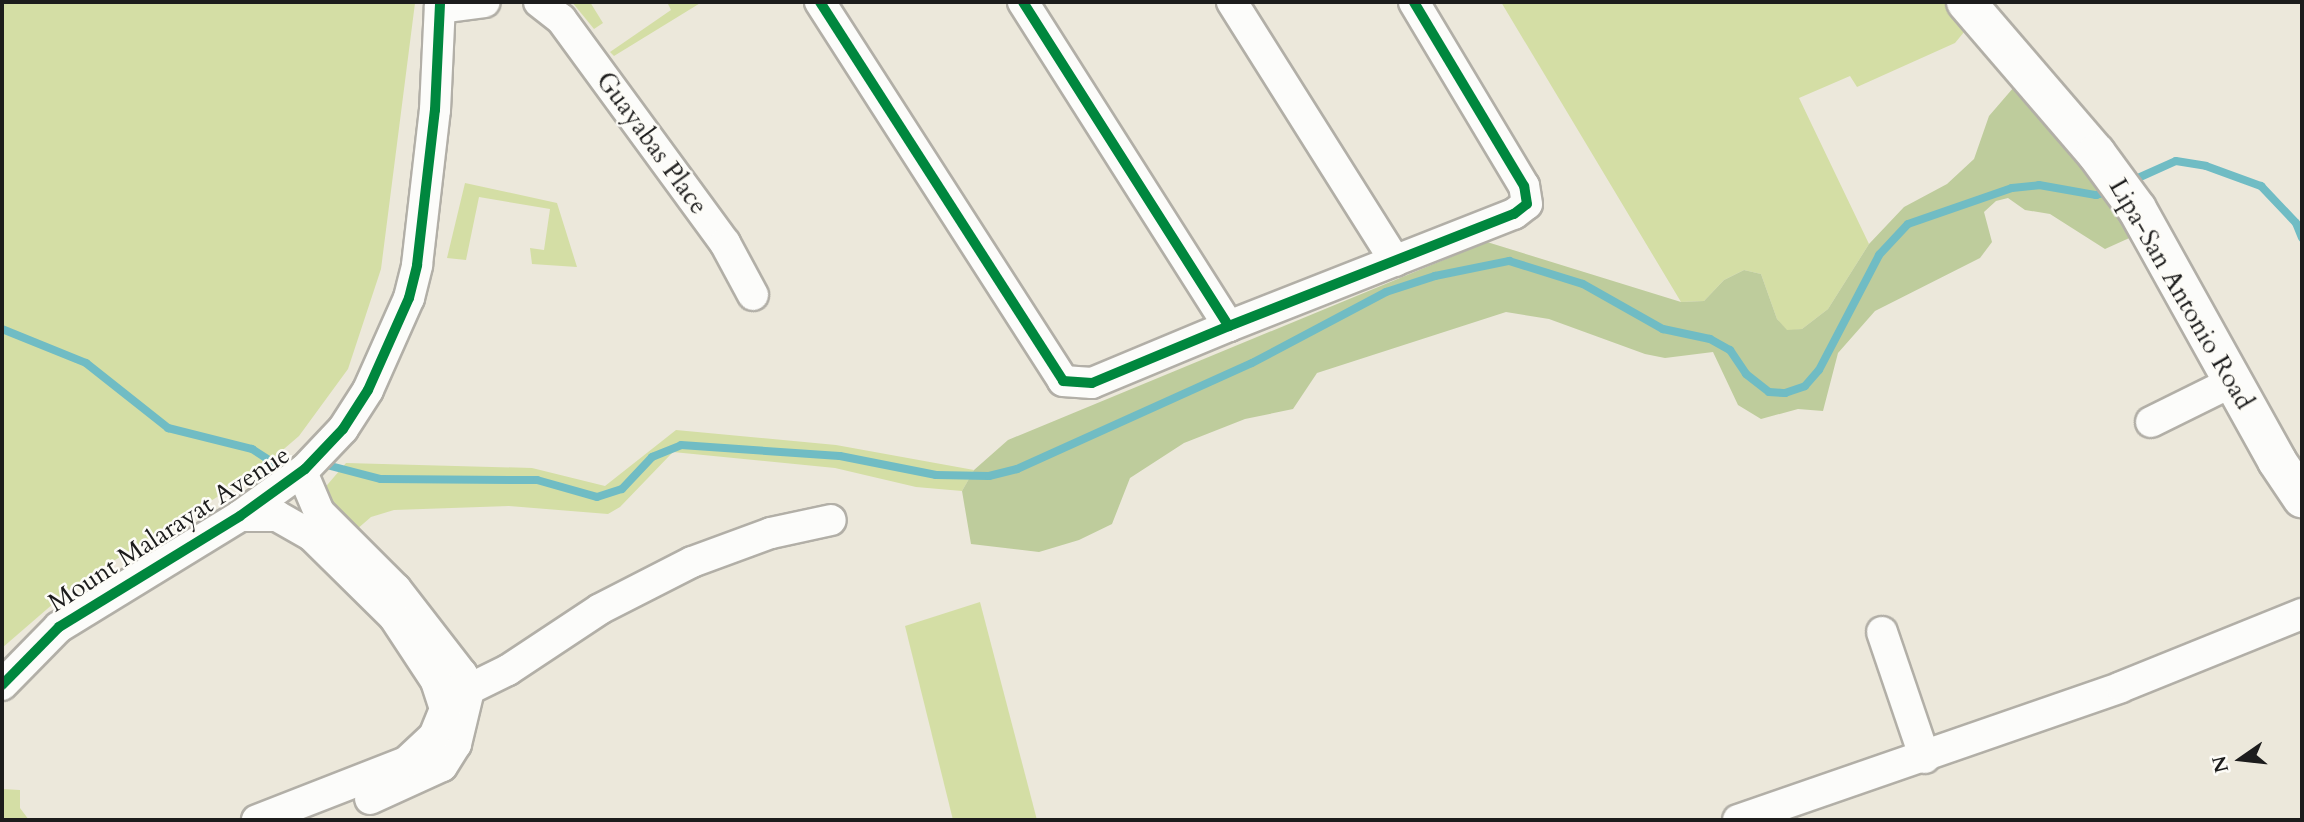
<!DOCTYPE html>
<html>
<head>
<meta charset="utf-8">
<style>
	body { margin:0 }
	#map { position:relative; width:2304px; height:822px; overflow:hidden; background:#ece8db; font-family:Cardo,serif }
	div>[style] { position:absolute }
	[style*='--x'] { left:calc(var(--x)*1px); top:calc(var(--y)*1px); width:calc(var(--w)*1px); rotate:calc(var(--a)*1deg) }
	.green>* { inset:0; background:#d4dea5 }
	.forest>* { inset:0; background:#becc9c }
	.stream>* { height:8px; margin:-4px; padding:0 4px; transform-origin:4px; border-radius:4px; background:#70bcc4 }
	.roads { filter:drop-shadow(2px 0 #b2afa7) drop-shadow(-2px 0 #b2afa7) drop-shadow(0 2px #b2afa7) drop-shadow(0 -2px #b2afa7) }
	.minor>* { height:30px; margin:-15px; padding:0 15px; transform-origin:15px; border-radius:15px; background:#fcfcfa }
	.secondary>* { height:38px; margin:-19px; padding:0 19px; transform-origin:19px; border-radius:19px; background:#fcfcfa }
	.cycleway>* { height:10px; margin:-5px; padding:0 5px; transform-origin:5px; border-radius:5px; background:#00873e }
	span { translate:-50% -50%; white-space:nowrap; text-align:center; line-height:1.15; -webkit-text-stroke:5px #fdfcf7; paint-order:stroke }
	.street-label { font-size:26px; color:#1c1c1c }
	.frame { position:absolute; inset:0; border:4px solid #1c1c1c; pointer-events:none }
	.north { position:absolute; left:2206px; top:724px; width:70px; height:70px; -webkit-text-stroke:5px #fdfcf7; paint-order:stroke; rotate:256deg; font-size:19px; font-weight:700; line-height:28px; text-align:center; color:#1c1c1c }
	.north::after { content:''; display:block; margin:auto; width:24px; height:32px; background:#1c1c1c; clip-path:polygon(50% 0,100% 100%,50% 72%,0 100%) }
</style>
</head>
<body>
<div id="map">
	<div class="green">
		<i style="clip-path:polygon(2px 2px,415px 3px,381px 269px,348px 369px,299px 436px,256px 473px,76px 584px,2px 648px)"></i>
		<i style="clip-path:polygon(572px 2px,590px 2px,603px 23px,594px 29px)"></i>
		<i style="clip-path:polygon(667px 2px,702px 2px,614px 56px,610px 52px,671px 10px)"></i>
		<i style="clip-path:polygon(1501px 2px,1951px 2px,1969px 26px,1955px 43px,1857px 87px,1850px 76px,1799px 98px,1869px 244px,1828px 309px,1802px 329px,1787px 331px,1777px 319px,1761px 274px,1744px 270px,1724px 280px,1704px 301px,1681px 302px)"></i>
		<i style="clip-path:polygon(465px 183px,557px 203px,577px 267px,532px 264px,530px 248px,544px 250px,550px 209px,479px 197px,466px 260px,447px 258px)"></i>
		<i style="clip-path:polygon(676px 430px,836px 445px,974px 470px,962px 491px,916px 487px,835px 468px,673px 452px,620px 507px,608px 514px,509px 506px,394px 510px,371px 517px,356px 530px,325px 501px,322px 491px,346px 463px,532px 468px,605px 486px)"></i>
		<i style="clip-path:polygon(980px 602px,1037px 820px,953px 820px,905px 626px)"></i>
		<i style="clip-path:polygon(2px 789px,20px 790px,20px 808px,29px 820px,2px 820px)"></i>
	</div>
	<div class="forest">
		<i style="clip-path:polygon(2014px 87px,2061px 135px,2136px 235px,2105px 249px,2050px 214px,2025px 210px,2008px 198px,1996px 201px,1984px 212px,1992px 242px,1980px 258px,1875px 311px,1838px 353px,1823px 411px,1798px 409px,1761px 419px,1738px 405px,1713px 352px,1665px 358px,1645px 354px,1549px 319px,1506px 312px,1317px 373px,1293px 409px,1245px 419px,1184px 443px,1130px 478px,1112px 524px,1079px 540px,1039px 552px,971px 544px,962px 491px,974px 470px,1008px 440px,1487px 242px,1681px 302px,1704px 301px,1724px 280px,1744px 270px,1761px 274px,1777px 319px,1787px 330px,1802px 329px,1828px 309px,1869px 244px,1904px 207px,1947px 184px,1974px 159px,1989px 116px)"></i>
	</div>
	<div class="stream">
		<i style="--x:2129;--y:182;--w:51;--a:-24.1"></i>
		<i style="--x:2176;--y:161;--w:30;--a:9"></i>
		<i style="--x:2206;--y:166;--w:59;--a:20"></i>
		<i style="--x:2261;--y:186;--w:51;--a:46.6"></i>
		<i style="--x:2296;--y:223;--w:16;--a:68"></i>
		<i style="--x:2;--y:329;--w:91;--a:22"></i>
		<i style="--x:86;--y:363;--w:105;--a:38.4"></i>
		<i style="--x:168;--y:428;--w:87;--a:14"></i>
		<i style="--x:252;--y:449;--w:27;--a:33"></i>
		<i style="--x:275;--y:464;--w:18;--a:-3"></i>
		<i style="--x:319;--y:463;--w:64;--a:14.5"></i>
		<i style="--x:381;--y:479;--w:156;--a:0.4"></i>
		<i style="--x:537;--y:480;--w:62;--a:15.8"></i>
		<i style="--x:597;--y:497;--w:26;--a:-18"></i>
		<i style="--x:622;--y:489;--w:44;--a:-46.8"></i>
		<i style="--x:652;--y:457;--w:31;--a:-22"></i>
		<i style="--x:681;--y:445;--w:159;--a:4"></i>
		<i style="--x:840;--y:456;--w:98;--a:11.2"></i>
		<i style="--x:936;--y:475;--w:53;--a:1.1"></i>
		<i style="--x:989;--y:476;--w:29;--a:-14"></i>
		<i style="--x:1017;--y:469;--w:258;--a:-24.3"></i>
		<i style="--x:1252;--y:363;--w:152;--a:-27.9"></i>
		<i style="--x:1386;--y:292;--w:52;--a:-18.1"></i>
		<i style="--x:1435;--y:276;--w:76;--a:-11.5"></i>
		<i style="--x:1509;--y:261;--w:77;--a:17.3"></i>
		<i style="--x:1583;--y:284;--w:92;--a:29.4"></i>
		<i style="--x:1663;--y:329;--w:48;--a:12"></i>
		<i style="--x:1710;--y:339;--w:23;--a:29"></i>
		<i style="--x:1730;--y:350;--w:29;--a:56"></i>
		<i style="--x:1746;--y:374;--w:29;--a:38"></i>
		<i style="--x:1769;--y:392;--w:16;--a:4"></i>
		<i style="--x:1785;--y:393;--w:21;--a:-19"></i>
		<i style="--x:1805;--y:386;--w:21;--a:-49"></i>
		<i style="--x:1819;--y:370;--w:130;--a:-62.4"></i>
		<i style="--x:1879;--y:255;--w:42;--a:-46.9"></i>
		<i style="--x:1908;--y:224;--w:110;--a:-19.1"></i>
		<i style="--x:2012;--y:188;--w:27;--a:-6"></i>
		<i style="--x:2039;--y:185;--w:58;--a:10"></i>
		<i style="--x:2096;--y:195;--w:16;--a:-15"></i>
	</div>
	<div class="roads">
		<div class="minor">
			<i style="--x:539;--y:2;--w:28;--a:38"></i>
			<i style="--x:561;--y:19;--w:278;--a:53.8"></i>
			<i style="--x:725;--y:243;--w:59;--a:61.7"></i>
			<i style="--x:820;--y:2;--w:450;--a:57.3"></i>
			<i style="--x:1063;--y:381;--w:29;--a:4"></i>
			<i style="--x:1092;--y:383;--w:148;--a:-22.6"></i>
			<i style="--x:1023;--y:2;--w:384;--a:57.6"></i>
			<i style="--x:1229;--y:326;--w:306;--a:-21.5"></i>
			<i style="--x:1514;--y:214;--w:16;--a:-38"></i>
			<i style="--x:1527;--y:204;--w:18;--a:-99"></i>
			<i style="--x:1524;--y:186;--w:214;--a:-120.9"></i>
			<i style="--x:1232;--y:2;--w:306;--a:57.8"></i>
			<i style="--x:440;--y:8;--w:45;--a:-7.6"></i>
			<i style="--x:2151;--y:422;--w:93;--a:-26.3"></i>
			<i style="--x:302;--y:472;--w:43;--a:67"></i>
			<i style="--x:319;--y:512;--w:109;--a:45"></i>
			<i style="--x:396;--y:589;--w:108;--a:52.2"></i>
			<i style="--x:462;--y:674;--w:17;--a:66"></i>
			<i style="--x:469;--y:690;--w:56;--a:103.5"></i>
			<i style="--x:456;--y:744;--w:26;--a:122"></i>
			<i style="--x:442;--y:766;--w:79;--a:155.4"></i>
			<i style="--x:240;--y:516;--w:37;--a:0"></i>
			<i style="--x:277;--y:516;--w:40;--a:29.7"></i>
			<i style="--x:312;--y:536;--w:115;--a:44.6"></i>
			<i style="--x:394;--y:617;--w:77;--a:56.7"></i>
			<i style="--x:436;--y:681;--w:29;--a:72"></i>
			<i style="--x:445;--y:709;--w:29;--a:112"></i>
			<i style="--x:434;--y:736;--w:38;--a:137"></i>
			<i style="--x:406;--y:762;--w:160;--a:158.7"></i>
			<i style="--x:1882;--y:632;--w:133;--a:71.2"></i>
			<i style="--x:2;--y:685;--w:81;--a:-45.5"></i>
			<i style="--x:59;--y:627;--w:212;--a:-31.5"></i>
			<i style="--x:240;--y:516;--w:80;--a:-35.9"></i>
			<i style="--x:305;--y:469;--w:55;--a:-46.5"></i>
			<i style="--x:343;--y:429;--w:46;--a:-57.3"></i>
			<i style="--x:368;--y:390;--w:101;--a:-66"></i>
			<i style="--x:409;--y:298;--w:34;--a:-76"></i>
			<i style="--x:417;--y:265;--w:156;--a:-83.4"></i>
			<i style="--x:435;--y:110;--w:108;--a:-87.3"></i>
			<i style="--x:451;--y:698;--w:64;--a:-26.2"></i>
			<i style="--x:508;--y:670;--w:110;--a:-33.5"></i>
			<i style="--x:600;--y:609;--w:103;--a:-27.1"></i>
			<i style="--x:692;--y:562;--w:84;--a:-20.2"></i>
			<i style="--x:771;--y:533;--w:61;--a:-12.2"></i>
			<i style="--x:1738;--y:820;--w:405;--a:-19.1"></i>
			<i style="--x:2121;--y:687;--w:195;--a:-22"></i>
		</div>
		<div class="secondary">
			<i style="--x:1966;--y:2;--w:199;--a:49.3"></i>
			<i style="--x:2096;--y:153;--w:69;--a:53.8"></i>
			<i style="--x:2137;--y:209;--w:288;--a:60.9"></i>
			<i style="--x:2277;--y:461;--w:45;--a:56"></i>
		</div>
	</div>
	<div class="cycleway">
		<i style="--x:820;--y:2;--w:450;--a:57.3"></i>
		<i style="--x:1063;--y:381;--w:29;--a:4"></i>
		<i style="--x:1092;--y:383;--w:148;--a:-22.6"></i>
		<i style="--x:1023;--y:2;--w:384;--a:57.6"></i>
		<i style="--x:1229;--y:326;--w:306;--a:-21.5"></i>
		<i style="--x:1514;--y:214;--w:16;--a:-38"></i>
		<i style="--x:1527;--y:204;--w:18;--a:-99"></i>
		<i style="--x:1524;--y:186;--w:214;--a:-120.9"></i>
		<i style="--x:2;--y:685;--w:81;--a:-45.5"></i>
		<i style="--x:59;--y:627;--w:212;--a:-31.5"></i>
		<i style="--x:240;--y:516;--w:80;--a:-35.9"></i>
		<i style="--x:305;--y:469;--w:55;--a:-46.5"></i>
		<i style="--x:343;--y:429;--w:46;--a:-57.3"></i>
		<i style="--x:368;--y:390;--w:101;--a:-66"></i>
		<i style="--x:409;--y:298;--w:34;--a:-76"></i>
		<i style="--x:417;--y:265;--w:156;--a:-83.4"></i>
		<i style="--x:435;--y:110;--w:108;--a:-87.3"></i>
	</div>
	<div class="street-label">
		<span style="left:652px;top:143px;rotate:54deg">Guayabas Place</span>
		<span style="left:2181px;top:294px;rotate:60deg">Lipa-San Antonio Road</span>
		<span style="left:169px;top:529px;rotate:-33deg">Mount Malarayat Avenue</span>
	</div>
	<div class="frame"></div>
	<div class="north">N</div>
</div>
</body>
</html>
